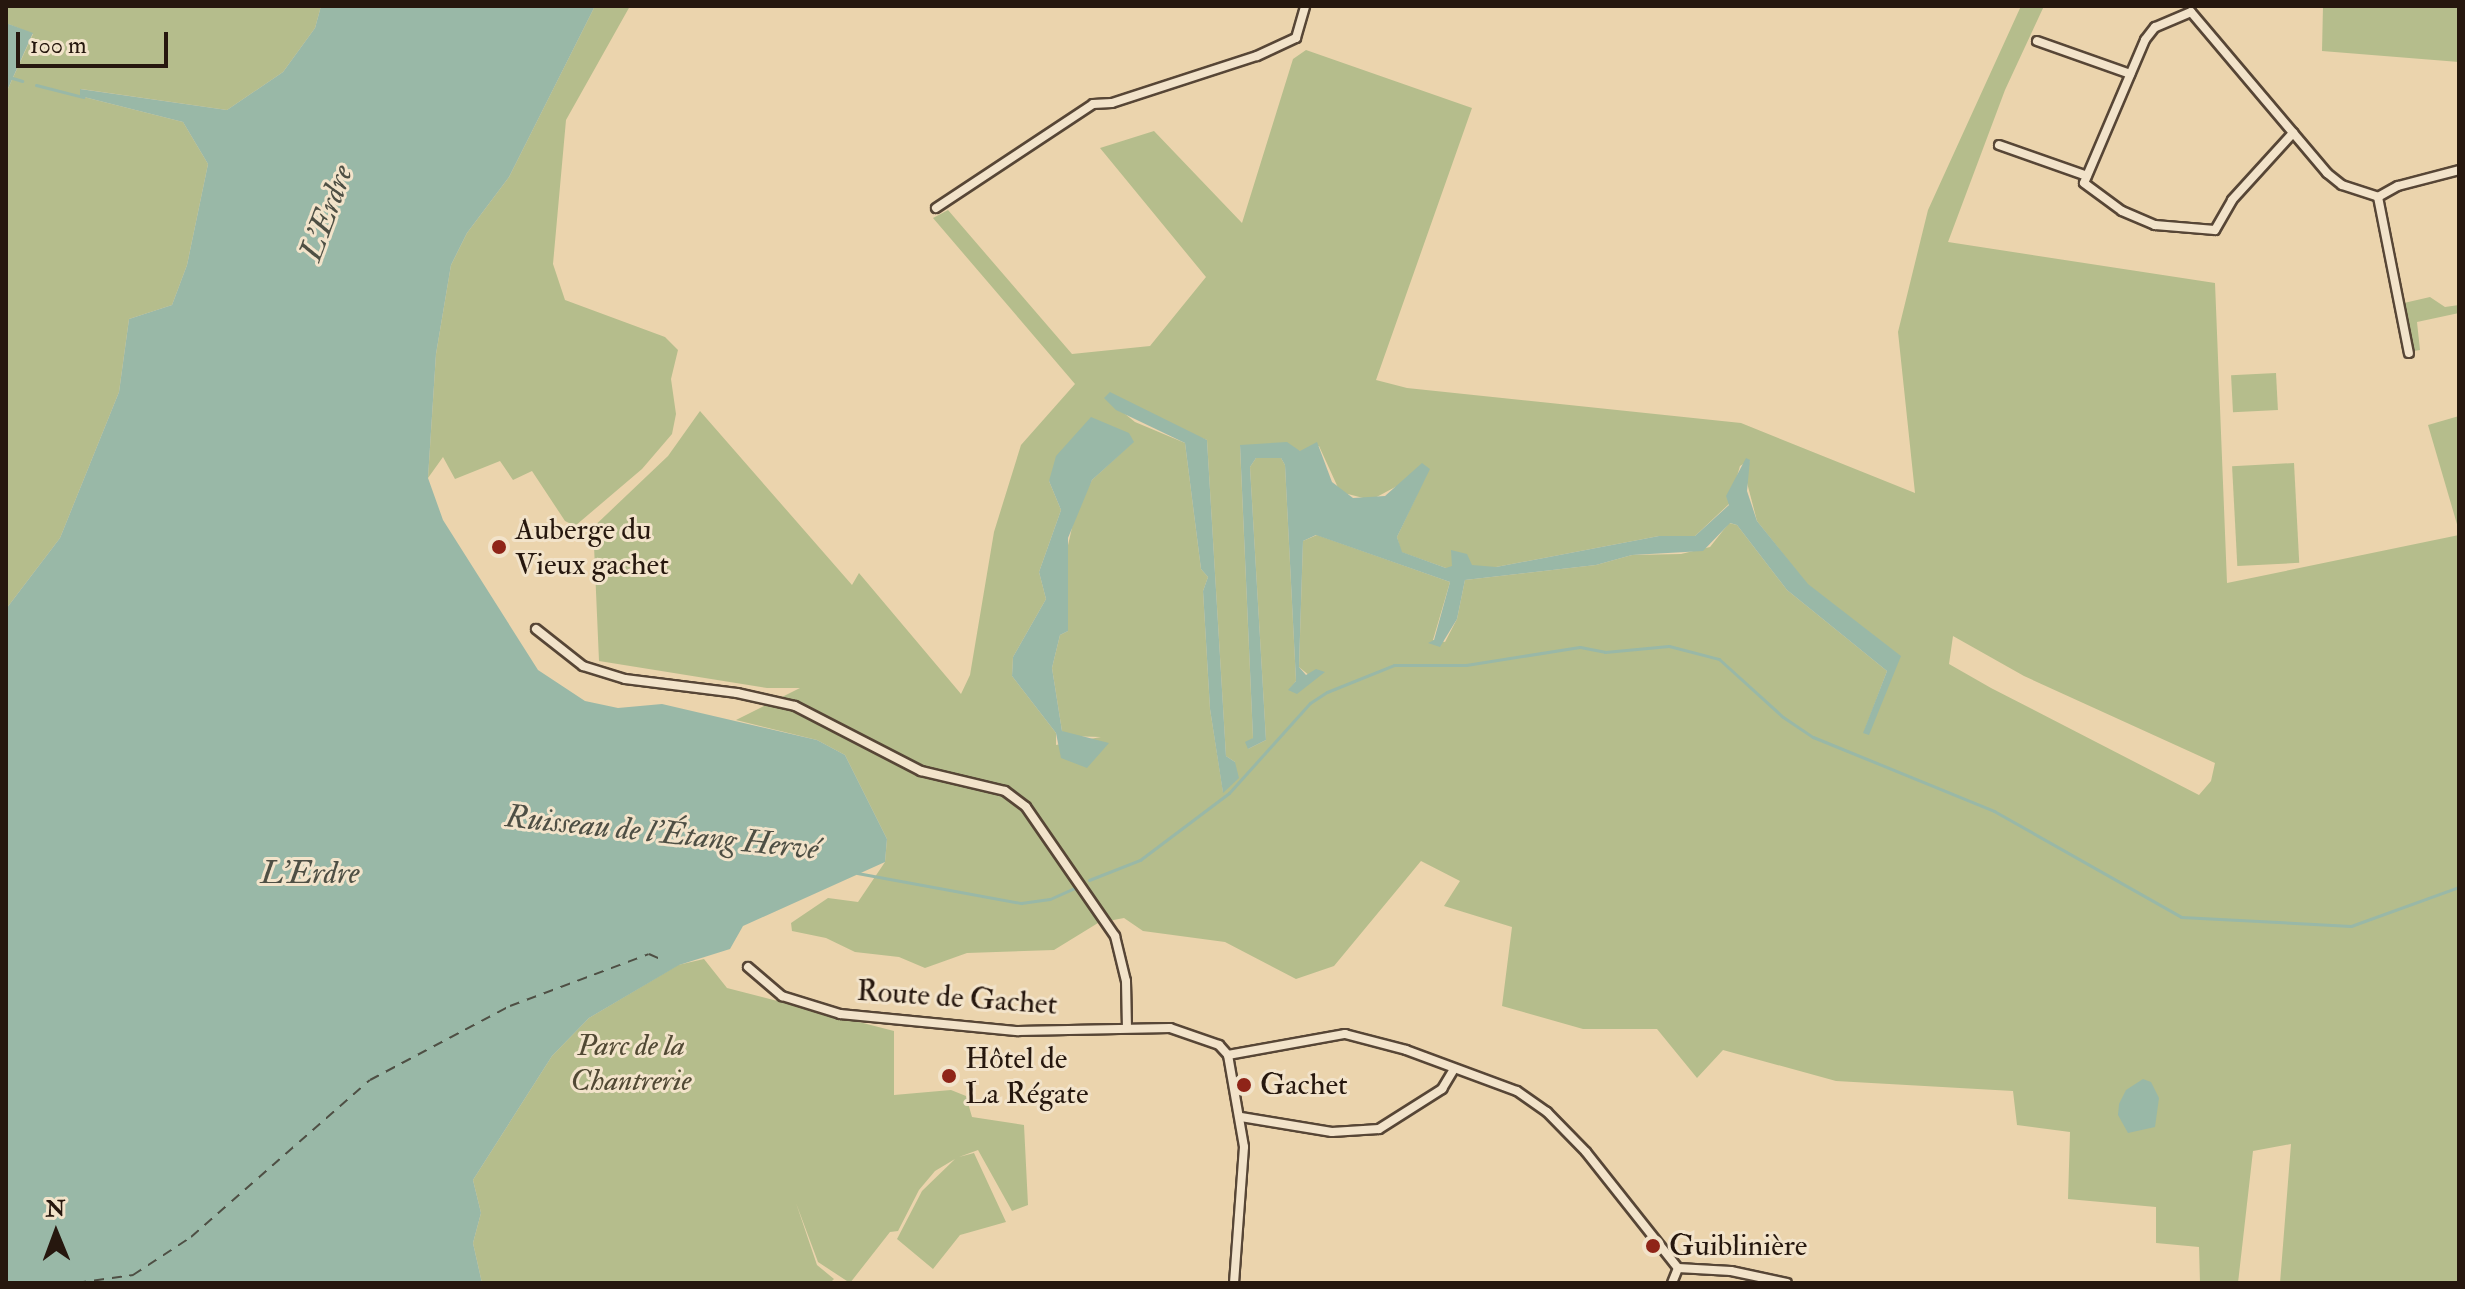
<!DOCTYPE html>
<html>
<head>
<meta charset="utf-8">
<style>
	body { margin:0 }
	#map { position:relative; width:2465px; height:1289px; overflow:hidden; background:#ebd4ad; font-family:"IM FELL Double Pica",serif }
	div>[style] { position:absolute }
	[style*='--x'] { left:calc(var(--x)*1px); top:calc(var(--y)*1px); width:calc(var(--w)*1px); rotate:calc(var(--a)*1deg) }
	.green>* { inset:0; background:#b5bd8c; transform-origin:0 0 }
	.water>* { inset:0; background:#99b8a7 }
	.stream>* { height:3px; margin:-1.5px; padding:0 1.5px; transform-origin:1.5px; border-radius:1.5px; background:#99b8a7 }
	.ferry>* { height:2px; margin-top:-1px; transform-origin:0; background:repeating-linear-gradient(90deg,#4e4f44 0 10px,transparent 0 18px) }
	.roads { filter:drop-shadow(2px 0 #574636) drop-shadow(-2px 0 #574636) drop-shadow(0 2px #574636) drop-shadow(0 -2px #574636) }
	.minor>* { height:8px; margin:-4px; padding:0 4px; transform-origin:4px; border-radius:4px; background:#f2e3ca }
	.dots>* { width:22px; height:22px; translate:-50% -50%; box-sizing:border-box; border:4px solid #f2e3ca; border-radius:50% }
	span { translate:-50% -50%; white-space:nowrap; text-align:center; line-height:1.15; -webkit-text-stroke:6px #f2e3ca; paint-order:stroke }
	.poi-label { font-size:30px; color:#26170e }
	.left { translate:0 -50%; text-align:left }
	.street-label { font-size:30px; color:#26170e }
	.park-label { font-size:30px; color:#514934; font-style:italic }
	.water-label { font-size:32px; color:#4e4f44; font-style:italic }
	.frame { position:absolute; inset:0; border:8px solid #26170e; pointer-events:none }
	.north { position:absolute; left:16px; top:1193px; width:80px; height:80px; -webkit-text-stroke:6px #f2e3ca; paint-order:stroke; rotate:359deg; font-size:22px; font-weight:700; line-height:32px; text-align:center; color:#26170e }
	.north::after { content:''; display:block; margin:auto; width:28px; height:36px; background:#26170e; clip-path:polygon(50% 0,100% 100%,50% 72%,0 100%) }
	.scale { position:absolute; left:16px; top:32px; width:152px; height:36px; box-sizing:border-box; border:4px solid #26170e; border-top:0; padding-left:10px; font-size:24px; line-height:28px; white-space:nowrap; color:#26170e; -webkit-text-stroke:6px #f2e3ca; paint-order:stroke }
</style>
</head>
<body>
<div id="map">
	<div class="green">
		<i style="clip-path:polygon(6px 6px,321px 6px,315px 28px,283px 72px,227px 110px,81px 89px,80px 96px,183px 122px,208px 164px,187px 265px,172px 305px,129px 319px,119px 392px,60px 538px,6px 609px,6px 93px,33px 34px,6px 23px)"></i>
		<i style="clip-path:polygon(595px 6px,630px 6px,566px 120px,553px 264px,565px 300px,665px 337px,678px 350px,671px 379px,676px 414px,672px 434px,642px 469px,575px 526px,565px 521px,532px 471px,513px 480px,500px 461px,455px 479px,443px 457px,428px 478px,436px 354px,451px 265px,467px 233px,509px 177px)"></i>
		<i style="clip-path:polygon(evenodd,2021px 6px,2044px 6px,2005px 90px,1948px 242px,2215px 283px,2227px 583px,2459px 535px,2459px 1283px,2280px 1283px,2291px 1144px,2253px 1151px,2238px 1283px,2200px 1283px,2199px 1247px,2156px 1243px,2156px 1207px,2068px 1199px,2070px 1132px,2017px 1125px,2013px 1091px,1836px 1081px,1723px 1050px,1697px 1078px,1657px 1029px,1583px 1029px,1502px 1006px,1512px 927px,1444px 906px,1460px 881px,1421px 861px,1334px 966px,1296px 979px,1225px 942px,1143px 931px,1124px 918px,1098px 923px,1054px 950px,967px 953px,925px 968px,899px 957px,855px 952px,826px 938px,792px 931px,791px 923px,828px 898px,858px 902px,885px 862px,887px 839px,845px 755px,817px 740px,736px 720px,800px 688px,767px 688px,599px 661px,594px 546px,586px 534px,668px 456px,700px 411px,852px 585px,859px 573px,961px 694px,970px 675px,994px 532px,1021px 445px,1075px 384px,933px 218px,948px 210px,1072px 354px,1150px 346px,1206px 277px,1100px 148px,1154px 131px,1242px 223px,1293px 59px,1306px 50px,1472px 108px,1376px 380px,1407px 388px,1741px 423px,1915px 493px,1898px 332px,1928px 210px,2021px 6px,1114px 405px,1207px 440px,1226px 756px,1235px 762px,1223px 792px,1210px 709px,1203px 591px,1208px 577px,1201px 569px,1185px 443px,1135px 422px,1114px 405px,2021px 6px,1133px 442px,1092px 480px,1076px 510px,1066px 554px,1068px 631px,1060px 635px,1052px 668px,1062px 731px,1066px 736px,1101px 737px,1056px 745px,1056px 733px,1012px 676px,1013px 657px,1046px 599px,1039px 572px,1061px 510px,1049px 481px,1133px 442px,2021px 6px,1240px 446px,1301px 451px,1319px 446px,1340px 492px,1371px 500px,1429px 469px,1397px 537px,1401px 552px,1446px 568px,1496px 567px,1659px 536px,1695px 536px,1729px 504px,1740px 466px,1750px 460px,1745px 475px,1757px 521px,1807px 584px,1900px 656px,1864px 732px,1887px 671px,1787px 590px,1737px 525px,1729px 523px,1710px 547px,1681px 554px,1632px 555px,1596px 565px,1465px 580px,1457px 619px,1445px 642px,1433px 640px,1450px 582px,1317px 535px,1303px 541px,1299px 667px,1310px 676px,1289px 690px,1296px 681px,1285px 465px,1281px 458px,1256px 458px,1250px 467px,1266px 740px,1248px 749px,1253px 738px,1240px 446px,2021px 6px,1953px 636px,2024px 676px,2215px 763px,2211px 781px,2199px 795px,1991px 688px,1949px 664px,1953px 636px)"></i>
		<i style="clip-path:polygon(2323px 6px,2459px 6px,2459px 62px,2322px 51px)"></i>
		<i style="clip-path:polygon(2430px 297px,2445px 307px,2459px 305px,2459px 313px,2417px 322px,2420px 350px,2414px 351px,2404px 303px)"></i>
		<i style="left:2276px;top:373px;width:37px;height:45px;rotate:87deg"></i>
		<i style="clip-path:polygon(2459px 416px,2459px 531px,2428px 425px)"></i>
		<i style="left:2294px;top:463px;width:100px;height:62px;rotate:87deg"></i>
		<i style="clip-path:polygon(704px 959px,727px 988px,894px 1031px,894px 1095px,951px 1090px,966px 1096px,972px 1117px,1024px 1125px,1028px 1205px,1012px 1211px,978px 1150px,959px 1157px,974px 1153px,1006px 1222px,960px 1235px,933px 1269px,897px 1239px,922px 1191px,955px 1159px,935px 1171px,919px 1190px,898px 1231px,890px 1232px,850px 1283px,818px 1262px,796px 1203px,817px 1265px,834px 1279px,830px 1283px,482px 1283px,473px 1243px,481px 1213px,473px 1180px,552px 1056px,589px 1018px,678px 965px)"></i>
	</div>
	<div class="water">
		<i style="clip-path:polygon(321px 6px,595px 6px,509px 177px,467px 233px,451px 265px,436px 354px,428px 478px,443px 520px,538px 670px,585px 701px,618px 708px,662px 704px,817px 740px,845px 755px,887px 839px,885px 862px,743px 926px,730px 949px,679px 965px,589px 1018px,552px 1056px,473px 1180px,481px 1213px,473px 1243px,482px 1283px,6px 1283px,6px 609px,60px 538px,119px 392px,129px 319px,172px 305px,187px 265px,208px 164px,183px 122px,80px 96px,80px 89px,227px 110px,283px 72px,315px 28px)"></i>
		<i style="clip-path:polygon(6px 23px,33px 33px,6px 93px)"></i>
		<i style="clip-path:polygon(1110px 392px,1207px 440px,1226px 756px,1235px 762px,1239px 778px,1223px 793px,1210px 709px,1203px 591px,1208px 577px,1201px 569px,1185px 443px,1116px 410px,1104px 398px)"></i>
		<i style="clip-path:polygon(1091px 417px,1129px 433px,1134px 442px,1092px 480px,1068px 538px,1068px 631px,1060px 635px,1052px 668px,1062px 731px,1109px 743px,1087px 768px,1061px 758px,1056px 733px,1012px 676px,1013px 657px,1046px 599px,1039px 572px,1061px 510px,1049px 481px,1056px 456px)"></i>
		<i style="clip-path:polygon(1287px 442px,1300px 451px,1317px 442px,1332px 482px,1353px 498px,1385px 496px,1422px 463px,1430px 469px,1397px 537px,1402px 552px,1446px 568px,1452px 566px,1451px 550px,1467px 554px,1472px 565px,1496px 567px,1659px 536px,1695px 536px,1729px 505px,1726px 496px,1746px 458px,1750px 460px,1747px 491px,1757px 521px,1808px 584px,1901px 656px,1869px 735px,1863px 733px,1887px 671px,1787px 590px,1737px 525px,1730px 523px,1703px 551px,1632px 555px,1596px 565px,1465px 580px,1457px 619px,1440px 647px,1428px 643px,1434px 640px,1450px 582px,1316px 535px,1303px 541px,1299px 667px,1306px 675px,1316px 669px,1325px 672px,1297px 694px,1288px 690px,1296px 681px,1285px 465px,1281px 458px,1256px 458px,1250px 467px,1266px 740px,1248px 749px,1245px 742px,1253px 738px,1240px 445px)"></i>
		<i style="clip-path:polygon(2143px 1079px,2151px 1082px,2159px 1098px,2155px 1127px,2128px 1133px,2118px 1115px,2119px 1104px,2126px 1090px)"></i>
	</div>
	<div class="stream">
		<i style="--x:6;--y:76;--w:17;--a:17"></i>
		<i style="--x:36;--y:85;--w:49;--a:14.3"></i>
		<i style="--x:857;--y:873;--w:167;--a:10.4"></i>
		<i style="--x:1021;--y:903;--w:29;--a:-8"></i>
		<i style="--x:1050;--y:899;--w:32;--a:-24"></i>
		<i style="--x:1089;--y:880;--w:55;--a:-21.4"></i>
		<i style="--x:1140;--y:860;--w:111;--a:-37"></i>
		<i style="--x:1229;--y:793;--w:121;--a:-48"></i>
		<i style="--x:1310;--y:703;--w:20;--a:-33"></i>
		<i style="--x:1327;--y:692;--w:72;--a:-21.9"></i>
		<i style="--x:1394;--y:665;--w:72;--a:0"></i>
		<i style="--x:1466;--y:665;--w:115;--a:-9"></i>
		<i style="--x:1580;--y:647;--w:25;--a:11"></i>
		<i style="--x:1605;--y:652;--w:64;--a:-5.4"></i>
		<i style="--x:1669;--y:646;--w:52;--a:14.6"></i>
		<i style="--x:1719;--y:659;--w:86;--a:42.2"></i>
		<i style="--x:1783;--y:717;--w:36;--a:34"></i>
		<i style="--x:1813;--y:737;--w:196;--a:22.2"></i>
		<i style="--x:1994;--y:811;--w:215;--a:29.5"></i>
		<i style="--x:2181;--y:917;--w:170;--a:3"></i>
		<i style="--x:2351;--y:926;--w:115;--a:-19.9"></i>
	</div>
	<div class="ferry">
		<i style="--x:76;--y:1283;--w:58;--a:-8"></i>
		<i style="--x:133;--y:1275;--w:69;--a:-33.2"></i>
		<i style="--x:191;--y:1237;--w:238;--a:-41.3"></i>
		<i style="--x:370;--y:1080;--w:158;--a:-27.9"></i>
		<i style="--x:510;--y:1006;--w:148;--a:-20.5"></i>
		<i style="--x:649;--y:954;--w:12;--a:24"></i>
	</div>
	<div class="roads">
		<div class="minor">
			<i style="--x:2191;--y:12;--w:39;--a:157"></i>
			<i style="--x:2155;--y:27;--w:16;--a:128"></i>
			<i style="--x:2145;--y:40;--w:155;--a:113.1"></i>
			<i style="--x:2084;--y:183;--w:47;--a:36.4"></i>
			<i style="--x:2122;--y:211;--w:36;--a:23"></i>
			<i style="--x:2155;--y:225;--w:60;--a:4.8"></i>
			<i style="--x:2215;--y:230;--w:34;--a:-60"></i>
			<i style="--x:2232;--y:200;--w:91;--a:-47.7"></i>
			<i style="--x:2191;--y:12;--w:211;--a:49.8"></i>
			<i style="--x:2327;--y:173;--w:19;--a:39"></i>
			<i style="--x:2342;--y:185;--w:38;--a:18"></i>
			<i style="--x:2037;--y:41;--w:99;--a:19.5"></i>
			<i style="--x:1999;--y:145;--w:93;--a:19.4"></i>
			<i style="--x:2378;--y:197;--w:159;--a:78.8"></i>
			<i style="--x:2378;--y:197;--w:23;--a:-29"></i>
			<i style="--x:2398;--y:186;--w:63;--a:-14.7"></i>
			<i style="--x:936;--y:208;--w:188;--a:-33.5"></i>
			<i style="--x:1093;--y:104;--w:19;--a:-3"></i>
			<i style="--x:1112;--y:103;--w:152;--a:-18"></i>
			<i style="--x:1257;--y:56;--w:43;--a:-24.8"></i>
			<i style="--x:1296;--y:38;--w:33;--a:-74"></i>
			<i style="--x:536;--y:629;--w:60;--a:38.2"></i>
			<i style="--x:583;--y:666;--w:44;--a:17.2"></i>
			<i style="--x:625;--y:679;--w:113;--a:7.1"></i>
			<i style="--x:737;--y:693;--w:59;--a:12.6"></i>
			<i style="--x:795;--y:706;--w:142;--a:27.3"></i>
			<i style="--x:921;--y:771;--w:86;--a:13.4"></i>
			<i style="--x:1005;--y:791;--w:26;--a:37"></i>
			<i style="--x:1026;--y:807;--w:157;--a:55.4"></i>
			<i style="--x:1115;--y:936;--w:46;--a:76.3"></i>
			<i style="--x:1126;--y:981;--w:47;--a:88.8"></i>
			<i style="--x:748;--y:967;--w:45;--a:40.5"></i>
			<i style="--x:782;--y:996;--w:61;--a:17.2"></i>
			<i style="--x:840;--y:1014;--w:179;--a:5.5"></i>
			<i style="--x:1018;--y:1031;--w:152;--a:-1.1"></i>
			<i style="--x:1170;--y:1028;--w:52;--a:19.1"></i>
			<i style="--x:1219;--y:1045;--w:13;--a:48"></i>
			<i style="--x:1228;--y:1055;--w:93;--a:80.1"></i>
			<i style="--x:1244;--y:1147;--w:136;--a:94.2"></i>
			<i style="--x:1228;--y:1055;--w:119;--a:-10.2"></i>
			<i style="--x:1345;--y:1034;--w:63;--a:14.7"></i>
			<i style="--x:1406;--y:1050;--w:118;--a:20.3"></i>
			<i style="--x:1517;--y:1091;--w:37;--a:35"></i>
			<i style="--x:1547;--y:1112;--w:56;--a:45.7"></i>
			<i style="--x:1586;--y:1152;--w:148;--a:51.6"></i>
			<i style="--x:1678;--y:1268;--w:53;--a:3.2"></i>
			<i style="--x:1731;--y:1271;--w:57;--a:12.1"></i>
			<i style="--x:1241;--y:1117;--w:92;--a:9.4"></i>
			<i style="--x:1332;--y:1132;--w:47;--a:-3.7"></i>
			<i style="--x:1379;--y:1129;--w:75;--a:-32.4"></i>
			<i style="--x:1442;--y:1089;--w:21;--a:-59"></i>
			<i style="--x:1672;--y:1283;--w:16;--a:-68"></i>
		</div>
	</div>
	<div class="dots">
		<i style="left:499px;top:547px;background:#8f2418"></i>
		<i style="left:949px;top:1076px;background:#8f2418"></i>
		<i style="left:1244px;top:1085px;background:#8f2418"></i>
		<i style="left:1653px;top:1246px;background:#8f2418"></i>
	</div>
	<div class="poi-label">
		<span class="left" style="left:515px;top:547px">Auberge du<br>Vieux gachet</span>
		<span class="left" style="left:965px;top:1076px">Hôtel de<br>La Régate</span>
		<span class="left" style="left:1260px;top:1085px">Gachet</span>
		<span class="left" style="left:1669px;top:1246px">Guiblinière</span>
	</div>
	<div class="street-label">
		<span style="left:957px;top:998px;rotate:4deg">Route de Gachet</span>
	</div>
	<div class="park-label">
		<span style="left:631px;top:1063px">Parc de la<br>Chantrerie</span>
	</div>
	<div class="water-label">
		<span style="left:327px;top:213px;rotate:-70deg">L'Erdre</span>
		<span style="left:662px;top:833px;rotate:6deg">Ruisseau de l'Étang Hervé</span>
		<span style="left:310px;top:873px">L'Erdre</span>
	</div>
	<div class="frame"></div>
	<div class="north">N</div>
	<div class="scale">100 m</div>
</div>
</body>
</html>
